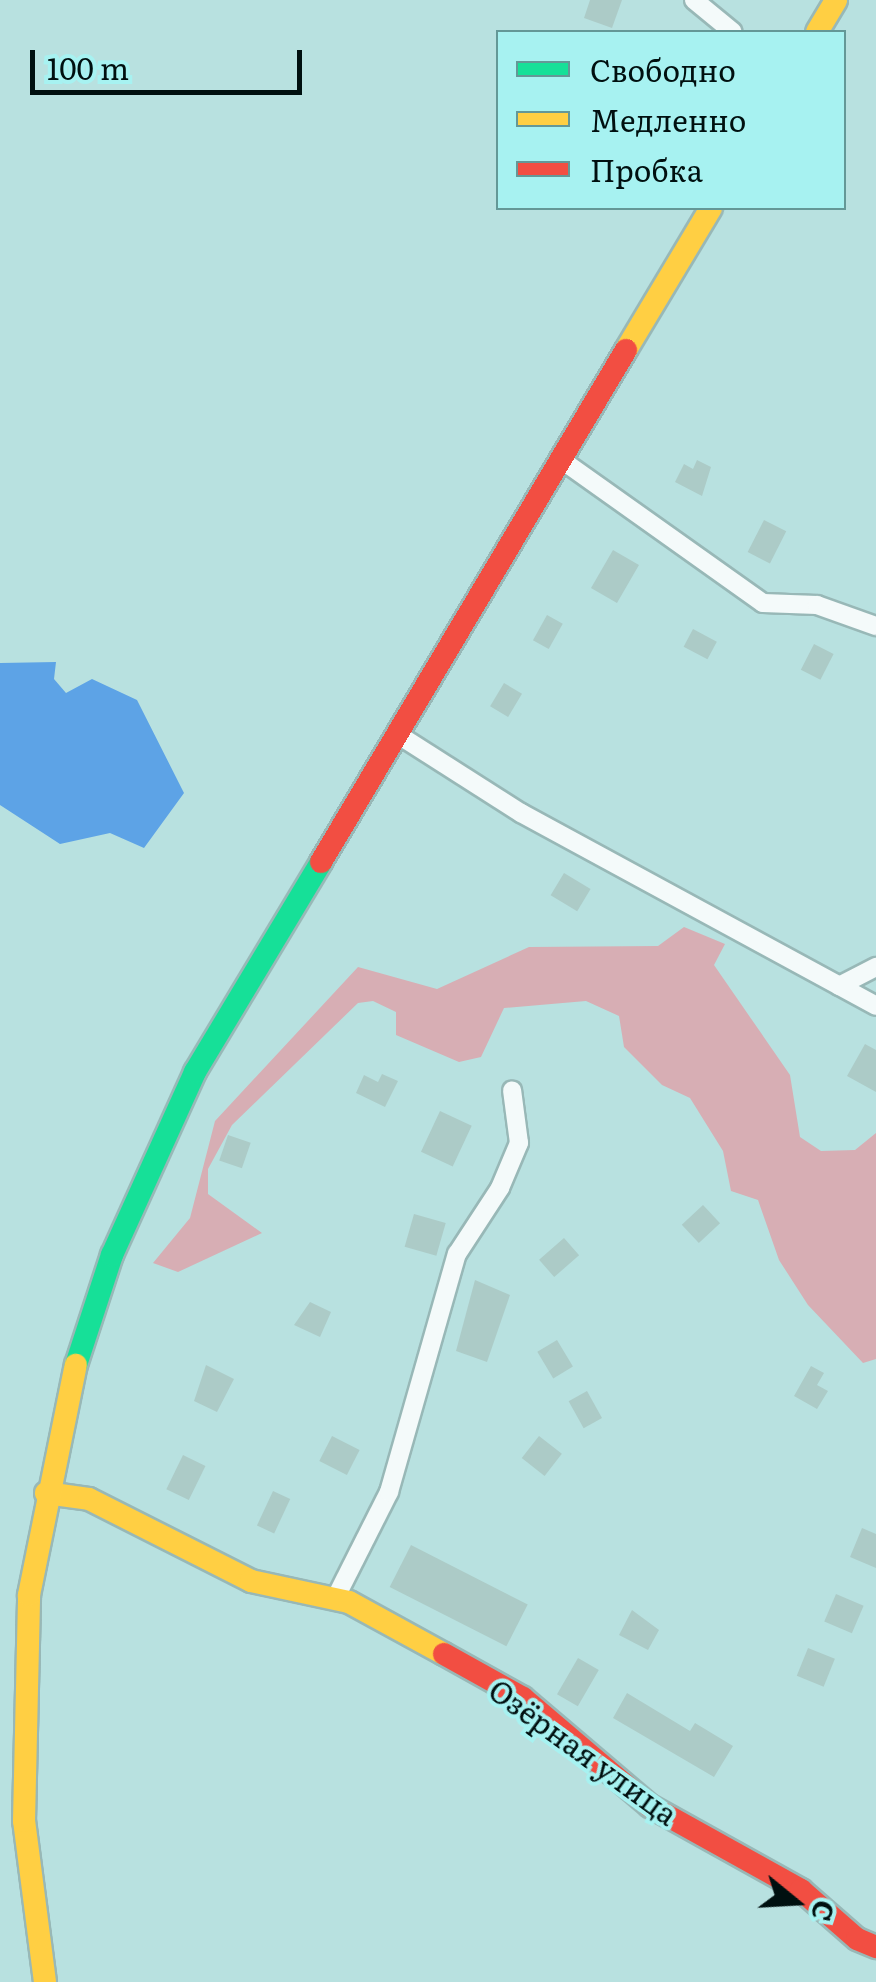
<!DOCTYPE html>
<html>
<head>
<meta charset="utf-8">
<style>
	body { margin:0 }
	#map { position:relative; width:876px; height:1982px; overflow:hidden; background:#b8e1e0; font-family:Literata,serif }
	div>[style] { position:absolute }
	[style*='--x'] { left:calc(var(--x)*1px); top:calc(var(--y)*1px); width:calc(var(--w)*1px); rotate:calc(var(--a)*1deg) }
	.forest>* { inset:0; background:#d7aeb4 }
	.water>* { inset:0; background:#5da3e6 }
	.building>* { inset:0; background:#accbc7; transform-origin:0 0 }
	.roads { filter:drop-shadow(2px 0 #98b8b7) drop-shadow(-2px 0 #98b8b7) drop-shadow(0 2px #98b8b7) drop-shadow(0 -2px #98b8b7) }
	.street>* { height:18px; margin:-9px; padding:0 9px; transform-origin:9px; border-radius:9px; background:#f4fafa }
	.fast>* { height:22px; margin:-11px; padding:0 11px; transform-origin:11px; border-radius:11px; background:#16e098 }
	.slow>* { height:22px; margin:-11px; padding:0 11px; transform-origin:11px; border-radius:11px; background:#ffcf43 }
	.jam>* { height:22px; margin:-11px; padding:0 11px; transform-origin:11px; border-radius:11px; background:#f24e42 }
	span { translate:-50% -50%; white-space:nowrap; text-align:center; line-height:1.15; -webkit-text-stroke:8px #a7f2f1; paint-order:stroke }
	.street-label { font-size:30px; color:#001010 }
	.legend { position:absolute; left:496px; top:30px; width:350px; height:180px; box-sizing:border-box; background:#a7f2f1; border:2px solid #649897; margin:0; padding:12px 18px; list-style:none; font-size:30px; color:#001010 }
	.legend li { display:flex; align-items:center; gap:20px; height:50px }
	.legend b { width:50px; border:2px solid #649897 }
	.north { position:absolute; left:746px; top:1852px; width:100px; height:100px; -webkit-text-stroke:8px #a7f2f1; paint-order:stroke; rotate:108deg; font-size:28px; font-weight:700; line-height:40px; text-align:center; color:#001010 }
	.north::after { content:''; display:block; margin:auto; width:35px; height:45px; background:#001010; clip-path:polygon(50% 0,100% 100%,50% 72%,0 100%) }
	.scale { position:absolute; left:30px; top:50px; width:272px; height:45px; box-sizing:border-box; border:5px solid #001010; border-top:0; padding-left:12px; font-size:30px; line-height:35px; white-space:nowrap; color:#001010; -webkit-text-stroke:8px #a7f2f1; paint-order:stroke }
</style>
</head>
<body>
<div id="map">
	<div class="forest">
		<i style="clip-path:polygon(684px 927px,725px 944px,714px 965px,790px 1075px,800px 1137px,821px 1151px,855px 1150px,876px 1133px,876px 1359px,863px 1363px,808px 1305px,779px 1260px,758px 1200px,731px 1191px,723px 1151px,690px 1098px,662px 1085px,624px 1047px,619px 1016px,586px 1001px,504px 1008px,481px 1057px,459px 1062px,396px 1035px,396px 1012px,373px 1001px,358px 1003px,232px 1125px,208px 1169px,208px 1194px,262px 1233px,178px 1272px,153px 1263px,190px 1218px,215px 1121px,358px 967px,437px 989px,529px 947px,658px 946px)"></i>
	</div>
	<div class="water">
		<i style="clip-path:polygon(56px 662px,54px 679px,66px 693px,92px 679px,137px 700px,184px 793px,144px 848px,110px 833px,60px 844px,0 805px,0 663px)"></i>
	</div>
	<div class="building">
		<i style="clip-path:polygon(590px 0,622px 0,612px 28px,584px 18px)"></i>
		<i style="clip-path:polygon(697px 460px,711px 467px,702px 496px,675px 482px,684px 464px,693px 469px)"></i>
		<i style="left:764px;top:520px;width:25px;height:36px;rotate:27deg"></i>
		<i style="left:613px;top:550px;width:30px;height:44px;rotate:30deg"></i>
		<i style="left:547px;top:615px;width:18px;height:29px;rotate:29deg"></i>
		<i style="left:693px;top:629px;width:27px;height:20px;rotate:28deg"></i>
		<i style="left:814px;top:644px;width:22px;height:29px;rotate:27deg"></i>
		<i style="left:504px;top:683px;width:21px;height:27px;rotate:31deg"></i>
		<i style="left:564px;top:873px;width:31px;height:26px;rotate:31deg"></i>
		<i style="clip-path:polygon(865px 1044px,876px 1050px,876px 1092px,847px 1076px)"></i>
		<i style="clip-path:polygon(382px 1074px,398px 1081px,385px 1107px,356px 1093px,364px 1075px,378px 1082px)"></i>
		<i style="left:440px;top:1111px;width:35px;height:45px;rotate:25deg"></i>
		<i style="left:228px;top:1135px;width:24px;height:27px;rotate:19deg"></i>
		<i style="left:703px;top:1205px;width:25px;height:29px;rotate:47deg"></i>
		<i style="left:414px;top:1214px;width:33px;height:34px;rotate:16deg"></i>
		<i style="left:564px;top:1238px;width:23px;height:33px;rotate:49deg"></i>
		<i style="clip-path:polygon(475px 1280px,510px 1295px,487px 1362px,456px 1351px)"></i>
		<i style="clip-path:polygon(310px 1302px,331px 1312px,320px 1337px,294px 1325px)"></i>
		<i style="left:557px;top:1340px;width:31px;height:23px;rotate:59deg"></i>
		<i style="clip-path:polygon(206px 1365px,234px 1379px,217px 1412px,194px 1401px)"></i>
		<i style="clip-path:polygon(811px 1366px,824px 1373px,817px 1385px,828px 1391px,817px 1409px,794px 1396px)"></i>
		<i style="left:587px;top:1391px;width:31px;height:21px;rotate:61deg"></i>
		<i style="left:332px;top:1436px;width:31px;height:28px;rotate:27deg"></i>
		<i style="left:539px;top:1436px;width:29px;height:28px;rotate:38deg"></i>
		<i style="left:183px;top:1455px;width:25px;height:38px;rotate:26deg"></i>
		<i style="left:273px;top:1491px;width:19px;height:38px;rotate:25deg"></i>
		<i style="clip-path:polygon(862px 1528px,876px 1534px,876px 1568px,850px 1557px)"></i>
		<i style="left:411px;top:1545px;width:131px;height:47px;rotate:27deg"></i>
		<i style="left:836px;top:1594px;width:30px;height:30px;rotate:23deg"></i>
		<i style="clip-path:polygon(632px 1610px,659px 1630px,648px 1650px,619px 1635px)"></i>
		<i style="left:808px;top:1648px;width:29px;height:30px;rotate:22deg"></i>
		<i style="left:578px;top:1658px;width:24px;height:42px;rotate:30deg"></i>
		<i style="clip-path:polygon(627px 1693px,690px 1731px,695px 1723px,733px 1746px,714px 1777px,613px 1718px)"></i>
	</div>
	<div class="roads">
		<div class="street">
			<i style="--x:694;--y:0;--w:50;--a:39.4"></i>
			<i style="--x:563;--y:461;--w:245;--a:35.4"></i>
			<i style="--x:763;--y:603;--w:54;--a:2.1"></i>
			<i style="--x:817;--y:605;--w:63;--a:19.6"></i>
			<i style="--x:397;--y:734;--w:147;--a:32.5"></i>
			<i style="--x:521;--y:813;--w:404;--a:28.5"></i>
			<i style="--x:839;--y:986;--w:42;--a:-27.2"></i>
			<i style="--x:336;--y:1597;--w:118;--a:-63.2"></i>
			<i style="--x:389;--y:1492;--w:248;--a:-74.1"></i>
			<i style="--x:457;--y:1254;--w:79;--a:-56.9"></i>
			<i style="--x:500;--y:1188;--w:49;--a:-67.1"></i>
			<i style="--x:519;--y:1143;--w:53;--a:-97.5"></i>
		</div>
		<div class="fast">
			<i style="--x:76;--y:1365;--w:116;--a:-71.9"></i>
			<i style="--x:112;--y:1255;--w:201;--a:-65.6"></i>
			<i style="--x:195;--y:1072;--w:245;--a:-59"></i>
		</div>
		<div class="slow">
			<i style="--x:817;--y:32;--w:37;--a:-59"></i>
			<i style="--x:626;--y:350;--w:165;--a:-59.1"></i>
			<i style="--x:46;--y:1493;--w:43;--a:7.9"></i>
			<i style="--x:89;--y:1499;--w:182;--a:26.8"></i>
			<i style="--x:251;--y:1581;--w:100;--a:12.1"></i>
			<i style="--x:349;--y:1602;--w:108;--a:28.7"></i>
			<i style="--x:45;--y:1982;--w:162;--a:-97.4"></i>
			<i style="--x:24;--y:1821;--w:226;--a:-88.7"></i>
			<i style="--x:29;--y:1595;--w:235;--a:-78.5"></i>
		</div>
		<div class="jam">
			<i style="--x:321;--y:862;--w:596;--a:-59.22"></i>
			<i style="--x:444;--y:1654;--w:90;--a:29.1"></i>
			<i style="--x:523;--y:1698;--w:167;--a:40.4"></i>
			<i style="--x:650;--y:1806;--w:173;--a:29.1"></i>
			<i style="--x:801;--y:1890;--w:74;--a:41.2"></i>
			<i style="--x:857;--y:1939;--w:21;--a:23"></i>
		</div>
	</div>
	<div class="street-label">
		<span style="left:584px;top:1751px;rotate:36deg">Озёрная улица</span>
	</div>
	<ul class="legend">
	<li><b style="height:12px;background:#16e098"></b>Свободно</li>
	<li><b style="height:12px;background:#ffcf43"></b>Медленно</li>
	<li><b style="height:12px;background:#f24e42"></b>Пробка</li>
	</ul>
	<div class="north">С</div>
	<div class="scale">100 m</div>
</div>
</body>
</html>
